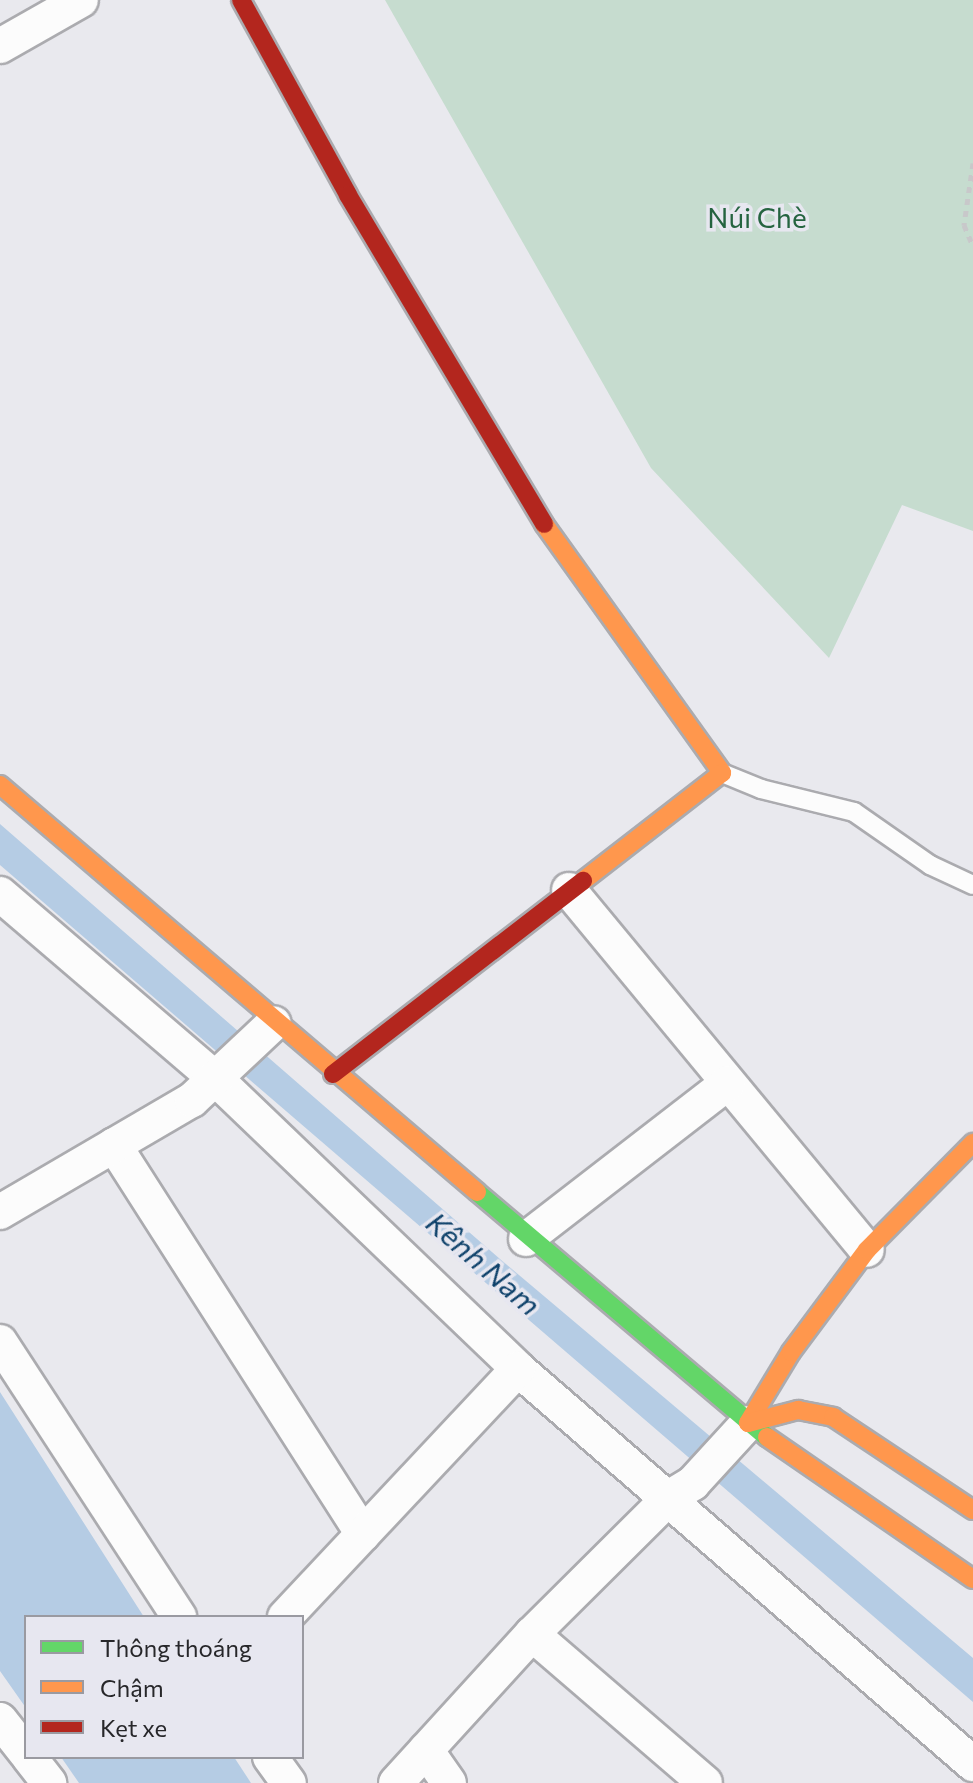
<!DOCTYPE html>
<html>
<head>
<meta charset="utf-8">
<style>
	body { margin:0 }
	#map { position:relative; width:973px; height:1783px; overflow:hidden; background:#e9e9ee; font-family:Commissioner,sans-serif }
	div>[style] { position:absolute }
	[style*='--x'] { left:calc(var(--x)*1px); top:calc(var(--y)*1px); width:calc(var(--w)*1px); rotate:calc(var(--a)*1deg) }
	.green>* { inset:0; background:#c6dccf }
	.water>* { inset:0; background:#b5cce4 }
	.path>* { height:5px; margin-top:-2.5px; transform-origin:0; background:repeating-linear-gradient(90deg,#c8c8ca 0 6px,transparent 0 12px) }
	.roads { filter:drop-shadow(2px 0 #ababaf) drop-shadow(-2px 0 #ababaf) drop-shadow(0 2px #ababaf) drop-shadow(0 -2px #ababaf) }
	.lane>* { height:18px; margin:-9px; padding:0 9px; transform-origin:9px; border-radius:9px; background:#fcfcfc }
	.street>* { height:34px; margin:-17px; padding:0 17px; transform-origin:17px; border-radius:17px; background:#fcfcfc }
	.fast>* { height:18px; margin:-9px; padding:0 9px; transform-origin:9px; border-radius:9px; background:#63d668 }
	.slow>* { height:18px; margin:-9px; padding:0 9px; transform-origin:9px; border-radius:9px; background:#ff974d }
	.jam>* { height:18px; margin:-9px; padding:0 9px; transform-origin:9px; border-radius:9px; background:#b3261e }
	span { translate:-50% -50%; white-space:nowrap; text-align:center; line-height:1.15; -webkit-text-stroke:7px #e7e7f0; paint-order:stroke }
	.park-label { font-size:28px; color:#256440 }
	.water-label { font-size:30px; color:#0f426b; font-style:italic }
	.legend { position:absolute; left:24px; top:1615px; width:280px; height:144px; box-sizing:border-box; background:#e7e7f0; border:2px solid #9a9aa1; margin:0; padding:10px 14px; list-style:none; font-size:24px; color:#27272a }
	.legend li { display:flex; align-items:center; gap:16px; height:40px }
	.legend b { width:40px; border:2px solid #9a9aa1 }
</style>
</head>
<body>
<div id="map">
	<div class="green">
		<i style="clip-path:polygon(385px 0,973px 0,973px 531px,902px 505px,829px 658px,651px 468px)"></i>
	</div>
	<div class="water">
		<i style="clip-path:polygon(0 824px,500px 1259px,973px 1658px,973px 1702px,0 865px)"></i>
		<i style="clip-path:polygon(0 1392px,144px 1617px,26px 1617px,26px 1708px,0 1671px)"></i>
		<i style="clip-path:polygon(61px 1757px,234px 1757px,251px 1783px,79px 1783px)"></i>
	</div>
	<div class="path">
		<i style="--x:973;--y:163;--w:63;--a:98.3"></i>
		<i style="--x:964;--y:225;--w:23;--a:67"></i>
	</div>
	<div class="roads">
		<div class="lane">
			<i style="--x:722;--y:773;--w:42;--a:22.3"></i>
			<i style="--x:761;--y:789;--w:96;--a:13.9"></i>
			<i style="--x:854;--y:812;--w:93;--a:34.9"></i>
			<i style="--x:930;--y:865;--w:47;--a:24.9"></i>
		</div>
		<div class="street">
			<i style="--x:0;--y:46;--w:93;--a:-29.6"></i>
			<i style="--x:569;--y:890;--w:467;--a:50.4"></i>
			<i style="--x:0;--y:894;--w:284;--a:40.6"></i>
			<i style="--x:216;--y:1079;--w:419;--a:43.8"></i>
			<i style="--x:518;--y:1369;--w:603;--a:40.96"></i>
			<i style="--x:114;--y:1145;--w:462;--a:57.4"></i>
			<i style="--x:0;--y:1212;--w:222;--a:-30.3"></i>
			<i style="--x:192;--y:1100;--w:112;--a:-43.2"></i>
			<i style="--x:526;--y:1239;--w:255;--a:-37.7"></i>
			<i style="--x:0;--y:1342;--w:328;--a:56.9"></i>
			<i style="--x:285;--y:1617;--w:340;--a:-46.8"></i>
			<i style="--x:532;--y:1634;--w:228;--a:40.7"></i>
			<i style="--x:0;--y:1720;--w:42;--a:51.8"></i>
			<i style="--x:426;--y:1750;--w:40;--a:55.1"></i>
			<i style="--x:29;--y:1757;--w:33;--a:52"></i>
			<i style="--x:270;--y:1757;--w:32;--a:54"></i>
			<i style="--x:396;--y:1783;--w:202;--a:-47.6"></i>
			<i style="--x:532;--y:1634;--w:194;--a:-44.8"></i>
			<i style="--x:670;--y:1497;--w:27;--a:-31"></i>
			<i style="--x:693;--y:1483;--w:81;--a:-47.5"></i>
		</div>
		<div class="fast">
			<i style="--x:477;--y:1192;--w:380;--a:40.2"></i>
		</div>
		<div class="slow">
			<i style="--x:544;--y:524;--w:306;--a:54.4"></i>
			<i style="--x:722;--y:773;--w:176;--a:142.2"></i>
			<i style="--x:0;--y:785;--w:627;--a:40.47"></i>
			<i style="--x:748;--y:1423;--w:83;--a:-58.8"></i>
			<i style="--x:791;--y:1352;--w:127;--a:-53.3"></i>
			<i style="--x:867;--y:1250;--w:151;--a:-45.3"></i>
			<i style="--x:748;--y:1423;--w:52;--a:-14.6"></i>
			<i style="--x:798;--y:1410;--w:36;--a:11"></i>
			<i style="--x:833;--y:1417;--w:168;--a:33.6"></i>
			<i style="--x:767;--y:1437;--w:250;--a:34.6"></i>
		</div>
		<div class="jam">
			<i style="--x:241;--y:0;--w:222;--a:61.2"></i>
			<i style="--x:348;--y:195;--w:383;--a:59.2"></i>
			<i style="--x:333;--y:1074;--w:316;--a:-37.7"></i>
		</div>
	</div>
	<div class="park-label">
		<span style="left:757px;top:217px">Núi Chè</span>
	</div>
	<div class="water-label">
		<span style="left:484px;top:1263px;rotate:41deg">Kênh Nam</span>
	</div>
	<ul class="legend">
	<li><b style="height:10px;background:#63d668"></b>Thông thoáng</li>
	<li><b style="height:10px;background:#ff974d"></b>Chậm</li>
	<li><b style="height:10px;background:#b3261e"></b>Kẹt xe</li>
	</ul>
</div>
</body>
</html>
